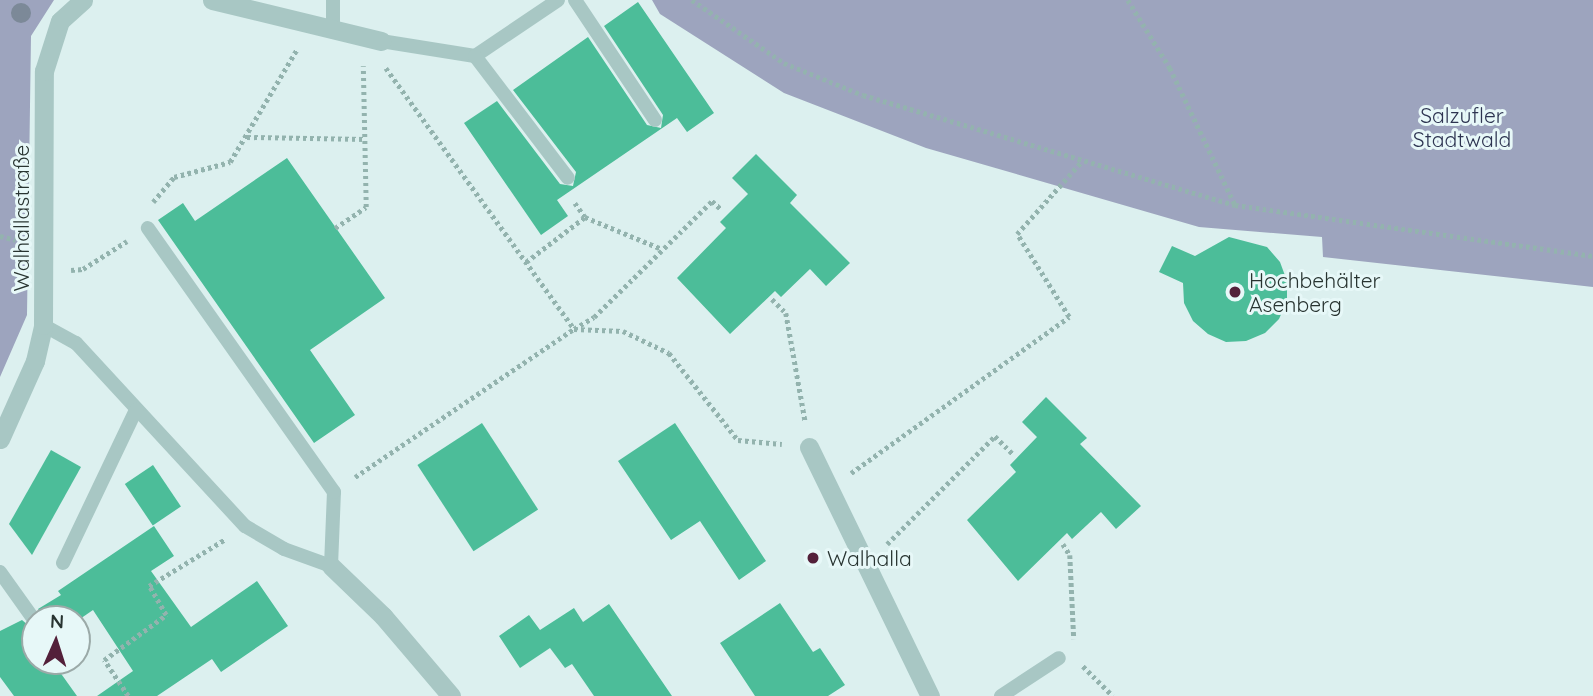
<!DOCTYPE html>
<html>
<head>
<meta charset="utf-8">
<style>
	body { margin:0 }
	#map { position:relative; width:1593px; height:696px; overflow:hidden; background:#dcf0ef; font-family:Quicksand,sans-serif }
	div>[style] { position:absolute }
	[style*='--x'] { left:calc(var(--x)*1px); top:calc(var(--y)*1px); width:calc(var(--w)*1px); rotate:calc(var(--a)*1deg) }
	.green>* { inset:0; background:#9da4be }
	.building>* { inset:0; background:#4cbd99; transform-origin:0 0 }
	.path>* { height:4.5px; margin-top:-2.25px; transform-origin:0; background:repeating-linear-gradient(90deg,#93b3ae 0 3.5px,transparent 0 7px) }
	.service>* { height:14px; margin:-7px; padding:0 7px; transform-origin:7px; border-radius:7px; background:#a8c7c4 }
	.minor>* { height:19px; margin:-9.5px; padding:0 9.5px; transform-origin:9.5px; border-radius:9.5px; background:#a8c7c4 }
	.trees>* { width:20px; height:20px; margin:-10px; border-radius:50%; background:#7c8998 }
	.dots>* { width:19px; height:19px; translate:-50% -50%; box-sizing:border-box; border:4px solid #e7f8f8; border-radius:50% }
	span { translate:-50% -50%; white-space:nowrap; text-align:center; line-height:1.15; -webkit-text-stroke:6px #e7f8f8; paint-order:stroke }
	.park-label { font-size:21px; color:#2d3451 }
	.street-label { font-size:21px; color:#283431 }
	.poi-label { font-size:21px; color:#283431 }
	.left { translate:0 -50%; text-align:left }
	.north { position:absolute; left:21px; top:605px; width:70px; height:70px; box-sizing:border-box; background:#e7f8f8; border:2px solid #9baaa8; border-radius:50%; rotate:3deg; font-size:19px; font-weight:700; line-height:28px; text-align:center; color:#283431 }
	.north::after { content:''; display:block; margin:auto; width:24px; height:32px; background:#53203a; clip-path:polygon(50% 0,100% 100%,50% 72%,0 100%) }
</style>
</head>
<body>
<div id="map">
	<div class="green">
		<i style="clip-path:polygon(0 0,54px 0,31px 36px,27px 315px,0 377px)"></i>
		<i style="clip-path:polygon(652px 0,1593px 0,1593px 287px,1323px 257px,1322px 237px,1199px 227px,926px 148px,784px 93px,660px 14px)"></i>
	</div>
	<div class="building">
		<i style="clip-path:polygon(638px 2px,714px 113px,687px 132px,677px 118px,557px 200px,568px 216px,541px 235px,464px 123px,497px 101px,560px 184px,573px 186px,576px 172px,513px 90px,588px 37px,647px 125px,661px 128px,663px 115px,604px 26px)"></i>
		<i style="clip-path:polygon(756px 154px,797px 195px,790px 203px,850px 263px,826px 286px,810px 269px,781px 297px,775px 291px,730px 334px,677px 278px,726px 228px,720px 222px,748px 194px,732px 178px)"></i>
		<i style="clip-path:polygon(287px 158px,385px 298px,310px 350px,355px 415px,314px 443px,158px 220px,183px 203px,195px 221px)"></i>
		<i style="clip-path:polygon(1229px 237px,1267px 247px,1280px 262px,1287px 281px,1287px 301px,1279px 319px,1265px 333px,1246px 341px,1226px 342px,1208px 334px,1193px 321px,1184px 303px,1183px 283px,1159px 272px,1172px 246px,1195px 256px)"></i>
		<i style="clip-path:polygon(1046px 397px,1087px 438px,1080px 444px,1141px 506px,1116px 529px,1101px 512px,1072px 539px,1067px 533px,1018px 581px,967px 520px,1016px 472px,1010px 465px,1037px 437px,1022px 422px)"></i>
		<i style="left:482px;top:423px;width:103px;height:77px;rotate:57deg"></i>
		<i style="clip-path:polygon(675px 423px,766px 561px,739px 580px,700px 521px,671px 540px,618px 461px)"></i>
		<i style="clip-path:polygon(51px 450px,81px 467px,32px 555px,9px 524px)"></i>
		<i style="left:153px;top:465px;width:50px;height:34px;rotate:56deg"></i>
		<i style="clip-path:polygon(154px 526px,174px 556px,151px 571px,191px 627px,257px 581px,288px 626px,221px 672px,212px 659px,157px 696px,97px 696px,133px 671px,93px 610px,77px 621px,44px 619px,38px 609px,61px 595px,58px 591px)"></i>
		<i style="clip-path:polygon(780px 603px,813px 652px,820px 648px,845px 685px,828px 696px,755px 696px,720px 643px)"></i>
		<i style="clip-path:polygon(609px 604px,672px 696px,594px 696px,572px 664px,565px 668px,550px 648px,520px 668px,499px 636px,529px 615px,540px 630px,574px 608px,583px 622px)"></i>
		<i style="clip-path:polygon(22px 620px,35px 631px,35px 661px,52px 661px,77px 696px,14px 696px,0 677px,0 631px)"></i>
	</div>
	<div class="path">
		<i style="--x:692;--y:0;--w:112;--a:34.4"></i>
		<i style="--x:784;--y:63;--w:85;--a:22.1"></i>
		<i style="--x:863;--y:95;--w:388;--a:16.5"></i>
		<i style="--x:1235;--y:205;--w:362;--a:8.1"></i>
		<i style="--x:1128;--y:0;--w:80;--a:58.3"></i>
		<i style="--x:1170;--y:68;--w:152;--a:64.6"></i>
		<i style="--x:386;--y:68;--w:322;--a:54.2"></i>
		<i style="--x:574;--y:329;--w:23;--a:-31"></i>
		<i style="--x:594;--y:317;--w:165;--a:-44.5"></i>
		<i style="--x:712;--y:201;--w:13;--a:42"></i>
		<i style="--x:247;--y:137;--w:118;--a:1"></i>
		<i style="--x:153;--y:202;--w:33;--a:-50"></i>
		<i style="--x:174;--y:177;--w:58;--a:-15"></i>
		<i style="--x:230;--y:162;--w:131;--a:-59.3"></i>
		<i style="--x:575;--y:203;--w:17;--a:54"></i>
		<i style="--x:335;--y:228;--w:37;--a:-34"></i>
		<i style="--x:366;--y:207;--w:141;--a:-91.2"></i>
		<i style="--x:0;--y:236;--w:16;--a:14"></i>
		<i style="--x:526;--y:262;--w:74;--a:-37.3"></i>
		<i style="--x:585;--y:217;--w:83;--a:22.6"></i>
		<i style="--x:71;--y:270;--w:12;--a:-5"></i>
		<i style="--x:83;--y:269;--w:52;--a:-32.5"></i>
		<i style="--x:772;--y:299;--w:20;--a:45"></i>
		<i style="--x:786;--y:313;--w:109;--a:79.9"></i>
		<i style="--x:851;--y:473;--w:268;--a:-35.6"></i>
		<i style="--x:1069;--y:317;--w:98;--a:-122.1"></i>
		<i style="--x:1017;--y:234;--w:98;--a:-48.3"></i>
		<i style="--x:355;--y:477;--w:264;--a:-34.1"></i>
		<i style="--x:574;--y:329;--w:49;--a:2.3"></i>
		<i style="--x:623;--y:331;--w:51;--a:25.6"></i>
		<i style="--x:669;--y:353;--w:111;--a:51.6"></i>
		<i style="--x:738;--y:440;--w:44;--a:5.2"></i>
		<i style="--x:887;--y:544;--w:153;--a:-45"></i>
		<i style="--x:995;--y:436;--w:27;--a:45"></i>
		<i style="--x:1063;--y:544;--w:13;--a:58"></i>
		<i style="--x:1070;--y:555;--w:84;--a:87.3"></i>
		<i style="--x:1083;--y:666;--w:42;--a:45"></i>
		<i style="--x:128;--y:696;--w:43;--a:-123.7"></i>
		<i style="--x:104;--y:660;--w:77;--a:-36"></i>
		<i style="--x:166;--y:615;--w:34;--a:-120"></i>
		<i style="--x:149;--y:586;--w:88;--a:-31.5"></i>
	</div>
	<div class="service">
		<i style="--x:575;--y:0;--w:144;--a:56.3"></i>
		<i style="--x:333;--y:30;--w:30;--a:-90"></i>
		<i style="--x:381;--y:41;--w:95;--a:9.1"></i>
		<i style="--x:475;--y:56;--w:100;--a:-34"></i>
		<i style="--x:475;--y:56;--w:153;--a:52.7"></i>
		<i style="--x:43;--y:325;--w:38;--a:29"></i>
		<i style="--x:76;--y:343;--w:249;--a:47.3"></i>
		<i style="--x:245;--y:526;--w:45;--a:30.5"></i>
		<i style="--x:284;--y:549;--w:50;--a:19.9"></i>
		<i style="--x:331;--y:566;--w:74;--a:-87.7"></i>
		<i style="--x:334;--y:492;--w:323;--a:-125.2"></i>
		<i style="--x:63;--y:563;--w:170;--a:-64.5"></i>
		<i style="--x:0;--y:572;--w:60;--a:54.5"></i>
		<i style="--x:1001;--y:696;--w:69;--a:-33.2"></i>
	</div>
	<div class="minor">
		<i style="--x:212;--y:0;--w:174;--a:13.6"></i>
		<i style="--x:0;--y:439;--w:85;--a:-65.8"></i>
		<i style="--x:35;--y:361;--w:37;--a:-77"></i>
		<i style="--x:43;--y:325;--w:254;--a:-89.8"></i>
		<i style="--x:44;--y:71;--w:52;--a:-72.3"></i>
		<i style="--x:60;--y:21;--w:31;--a:-42"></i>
		<i style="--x:809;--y:447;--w:277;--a:64.1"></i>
		<i style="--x:331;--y:566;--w:72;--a:43.9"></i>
		<i style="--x:383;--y:616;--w:105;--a:49.6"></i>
	</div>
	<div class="trees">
		<i style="left:21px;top:13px"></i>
	</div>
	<div class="dots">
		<i style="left:1235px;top:292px;background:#53203a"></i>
		<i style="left:813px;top:558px;background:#53203a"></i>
	</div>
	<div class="park-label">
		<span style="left:1462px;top:127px">Salzufler<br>Stadtwald</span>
	</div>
	<div class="street-label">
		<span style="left:21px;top:218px;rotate:-90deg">Walhallastraße</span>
	</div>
	<div class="poi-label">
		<span class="left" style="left:1249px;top:292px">Hochbehälter<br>Asenberg</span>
		<span class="left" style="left:827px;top:558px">Walhalla</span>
	</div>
	<div class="north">N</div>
</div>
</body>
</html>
